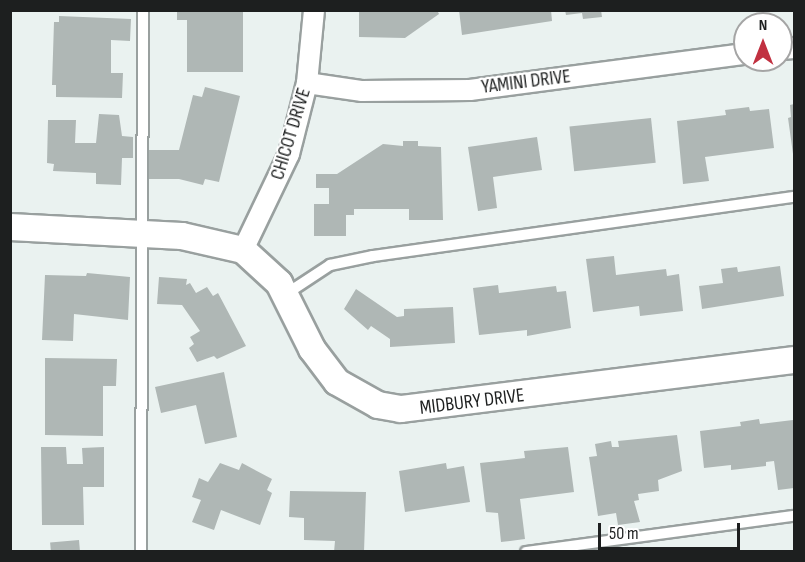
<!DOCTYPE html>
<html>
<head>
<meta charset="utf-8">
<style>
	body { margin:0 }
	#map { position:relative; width:805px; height:562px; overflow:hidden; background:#eaf2f0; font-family:"Sofia Sans Condensed",sans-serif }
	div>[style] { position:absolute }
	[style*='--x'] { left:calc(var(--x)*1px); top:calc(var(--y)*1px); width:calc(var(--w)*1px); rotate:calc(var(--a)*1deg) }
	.building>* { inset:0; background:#afb7b5; transform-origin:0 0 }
	.roads { filter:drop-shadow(2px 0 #99a09f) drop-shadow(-2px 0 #99a09f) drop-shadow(0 2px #99a09f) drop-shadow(0 -2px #99a09f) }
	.service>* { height:10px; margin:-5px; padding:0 5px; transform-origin:5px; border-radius:5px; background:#fff }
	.minor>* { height:20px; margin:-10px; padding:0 10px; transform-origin:10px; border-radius:10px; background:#fff }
	.tertiary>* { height:26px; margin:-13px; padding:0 13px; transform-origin:13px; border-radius:13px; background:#fff }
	span { translate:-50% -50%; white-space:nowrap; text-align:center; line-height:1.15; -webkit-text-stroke:4.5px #fff; paint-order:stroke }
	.street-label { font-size:20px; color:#1d1f1f }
	.frame { position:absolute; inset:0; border:12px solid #1d1f1f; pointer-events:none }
	.north { position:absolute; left:733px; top:12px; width:60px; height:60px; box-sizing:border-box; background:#fff; border:2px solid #a5a5a5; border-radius:50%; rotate:0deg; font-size:16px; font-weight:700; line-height:24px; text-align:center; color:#1d1f1f }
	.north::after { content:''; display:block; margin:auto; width:21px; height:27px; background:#c13040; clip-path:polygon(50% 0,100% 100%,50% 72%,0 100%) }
	.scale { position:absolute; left:598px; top:523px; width:142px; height:27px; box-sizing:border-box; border:3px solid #1d1f1f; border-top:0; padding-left:8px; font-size:18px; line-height:21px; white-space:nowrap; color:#1d1f1f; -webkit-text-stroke:4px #fff; paint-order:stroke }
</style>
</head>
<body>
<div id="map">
	<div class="building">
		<i style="clip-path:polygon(177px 10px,243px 10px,243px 72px,187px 72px,187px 20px,177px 20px)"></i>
		<i style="clip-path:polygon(359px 10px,437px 10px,439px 14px,405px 38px,359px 37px)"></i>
		<i style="clip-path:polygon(459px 10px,551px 10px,552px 21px,462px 35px)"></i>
		<i style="clip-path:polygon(565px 10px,601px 10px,602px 17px,583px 19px,582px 13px,566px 15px)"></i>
		<i style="clip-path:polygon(59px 16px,131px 19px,130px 41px,111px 40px,111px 73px,123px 73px,122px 98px,56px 97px,56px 85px,52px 85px,54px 22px,59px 22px)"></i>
		<i style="clip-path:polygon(205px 87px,240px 96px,219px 182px,205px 179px,203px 185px,179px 179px,149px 179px,149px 150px,179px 150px,193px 95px,202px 97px)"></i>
		<i style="clip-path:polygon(794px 104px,794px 154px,793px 154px,788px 118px,791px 117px,790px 105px)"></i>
		<i style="clip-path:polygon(749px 107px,750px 111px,769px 109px,774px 148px,705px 157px,709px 181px,683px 184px,677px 121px,726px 115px,725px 110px)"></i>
		<i style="clip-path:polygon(99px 114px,119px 115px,122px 136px,133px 137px,133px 158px,122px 158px,121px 185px,96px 184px,96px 173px,53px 171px,54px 164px,47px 163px,48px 120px,76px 120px,75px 143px,96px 143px)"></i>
		<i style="left:651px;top:118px;width:45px;height:82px;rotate:84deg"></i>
		<i style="clip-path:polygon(537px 137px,542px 170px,493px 177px,497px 208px,478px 211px,468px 147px)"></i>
		<i style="clip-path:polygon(403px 141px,418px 141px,418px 146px,441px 147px,443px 220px,409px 220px,409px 209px,354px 209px,354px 215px,346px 215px,346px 236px,314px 236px,314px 204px,329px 204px,329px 188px,316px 188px,316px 174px,337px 174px,383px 144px,403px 146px)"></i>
		<i style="clip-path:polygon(614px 256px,616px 275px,666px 269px,667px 276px,679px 274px,683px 311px,640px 316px,639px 306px,593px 312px,586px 259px)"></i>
		<i style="clip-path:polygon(780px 266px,784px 296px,702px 309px,699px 286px,723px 283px,721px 269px,737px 267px,738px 272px)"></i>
		<i style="clip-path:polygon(87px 273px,130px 277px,128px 320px,74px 314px,73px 341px,42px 340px,45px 275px,86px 276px)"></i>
		<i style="clip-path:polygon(159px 277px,187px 279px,186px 285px,190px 283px,196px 293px,207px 287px,213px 296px,218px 293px,246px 346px,217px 359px,214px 356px,197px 362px,189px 348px,194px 344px,190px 337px,200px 331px,182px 305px,157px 304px)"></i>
		<i style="clip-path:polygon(498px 285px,499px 293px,556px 286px,557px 292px,566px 291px,571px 328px,527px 336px,527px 330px,479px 335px,473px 288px)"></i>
		<i style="clip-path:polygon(356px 289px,397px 317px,404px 316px,404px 309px,453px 307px,455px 343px,390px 347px,390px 339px,371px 326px,368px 330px,344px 309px)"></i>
		<i style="clip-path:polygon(45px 358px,117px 359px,116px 386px,103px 386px,103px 436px,45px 435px)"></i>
		<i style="clip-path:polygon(224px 372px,237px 437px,205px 444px,196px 405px,161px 413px,155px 387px)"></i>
		<i style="clip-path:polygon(759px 419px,760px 424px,793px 420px,794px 488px,778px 490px,774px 461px,766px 462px,766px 466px,731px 470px,731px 465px,704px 468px,700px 431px,741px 426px,740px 422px)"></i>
		<i style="clip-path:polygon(677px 435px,682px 471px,658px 480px,659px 491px,638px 494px,639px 500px,634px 501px,640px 522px,618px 525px,616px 513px,598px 516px,589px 457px,597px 456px,595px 444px,611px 441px,612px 447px,619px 447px,618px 441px)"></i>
		<i style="clip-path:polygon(41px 447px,66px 447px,67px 464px,83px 464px,82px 448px,104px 447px,104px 487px,83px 487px,84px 525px,42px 525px)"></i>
		<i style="clip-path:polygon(568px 447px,574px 492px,520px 499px,525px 539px,501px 542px,498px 513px,486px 512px,480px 463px,525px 458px,524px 451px)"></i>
		<i style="clip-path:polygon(220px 463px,239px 470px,242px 463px,272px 479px,267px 490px,272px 493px,260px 525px,221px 510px,214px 530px,192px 522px,201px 500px,192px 497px,199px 478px,208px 482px)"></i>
		<i style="clip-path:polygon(446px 463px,447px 469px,464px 466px,470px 502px,405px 512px,399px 471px)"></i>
		<i style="clip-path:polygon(290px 491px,366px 492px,364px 552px,334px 552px,335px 541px,304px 540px,304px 518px,289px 517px)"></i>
		<i style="left:79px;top:540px;width:12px;height:29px;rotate:85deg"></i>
	</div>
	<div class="roads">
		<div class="service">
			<i style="--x:286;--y:294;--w:53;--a:-33.4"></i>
			<i style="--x:330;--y:265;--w:44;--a:-11.8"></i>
			<i style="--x:373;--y:256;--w:425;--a:-8"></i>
			<i style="--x:141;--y:552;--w:542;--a:-89.79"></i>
			<i style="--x:526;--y:552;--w:270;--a:-7.7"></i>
		</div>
		<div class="minor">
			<i style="--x:781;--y:49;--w:13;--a:-4"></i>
			<i style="--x:307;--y:83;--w:56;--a:8.3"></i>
			<i style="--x:362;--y:91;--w:108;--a:-0.5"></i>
			<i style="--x:470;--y:90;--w:277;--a:-7.5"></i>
			<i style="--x:243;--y:250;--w:106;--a:-64.4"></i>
			<i style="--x:289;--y:154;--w:73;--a:-75.8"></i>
			<i style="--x:307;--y:83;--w:73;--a:-84.5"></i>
		</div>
		<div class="tertiary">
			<i style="--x:10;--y:227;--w:172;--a:3"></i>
			<i style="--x:182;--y:236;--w:63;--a:12.9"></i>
			<i style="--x:243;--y:250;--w:49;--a:42.5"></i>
			<i style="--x:279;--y:283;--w:74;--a:63.4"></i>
			<i style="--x:312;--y:349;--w:41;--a:52.9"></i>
			<i style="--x:337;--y:382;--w:47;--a:29.3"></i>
			<i style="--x:378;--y:405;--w:23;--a:10"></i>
			<i style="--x:401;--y:409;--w:396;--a:-7.1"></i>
		</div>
	</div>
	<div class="street-label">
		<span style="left:526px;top:82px;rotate:-7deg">YAMINI DRIVE</span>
		<span style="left:291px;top:134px;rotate:-73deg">CHICOT DRIVE</span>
		<span style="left:472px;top:402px;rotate:-7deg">MIDBURY DRIVE</span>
	</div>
	<div class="frame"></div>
	<div class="north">N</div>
	<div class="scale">50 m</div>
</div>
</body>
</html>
